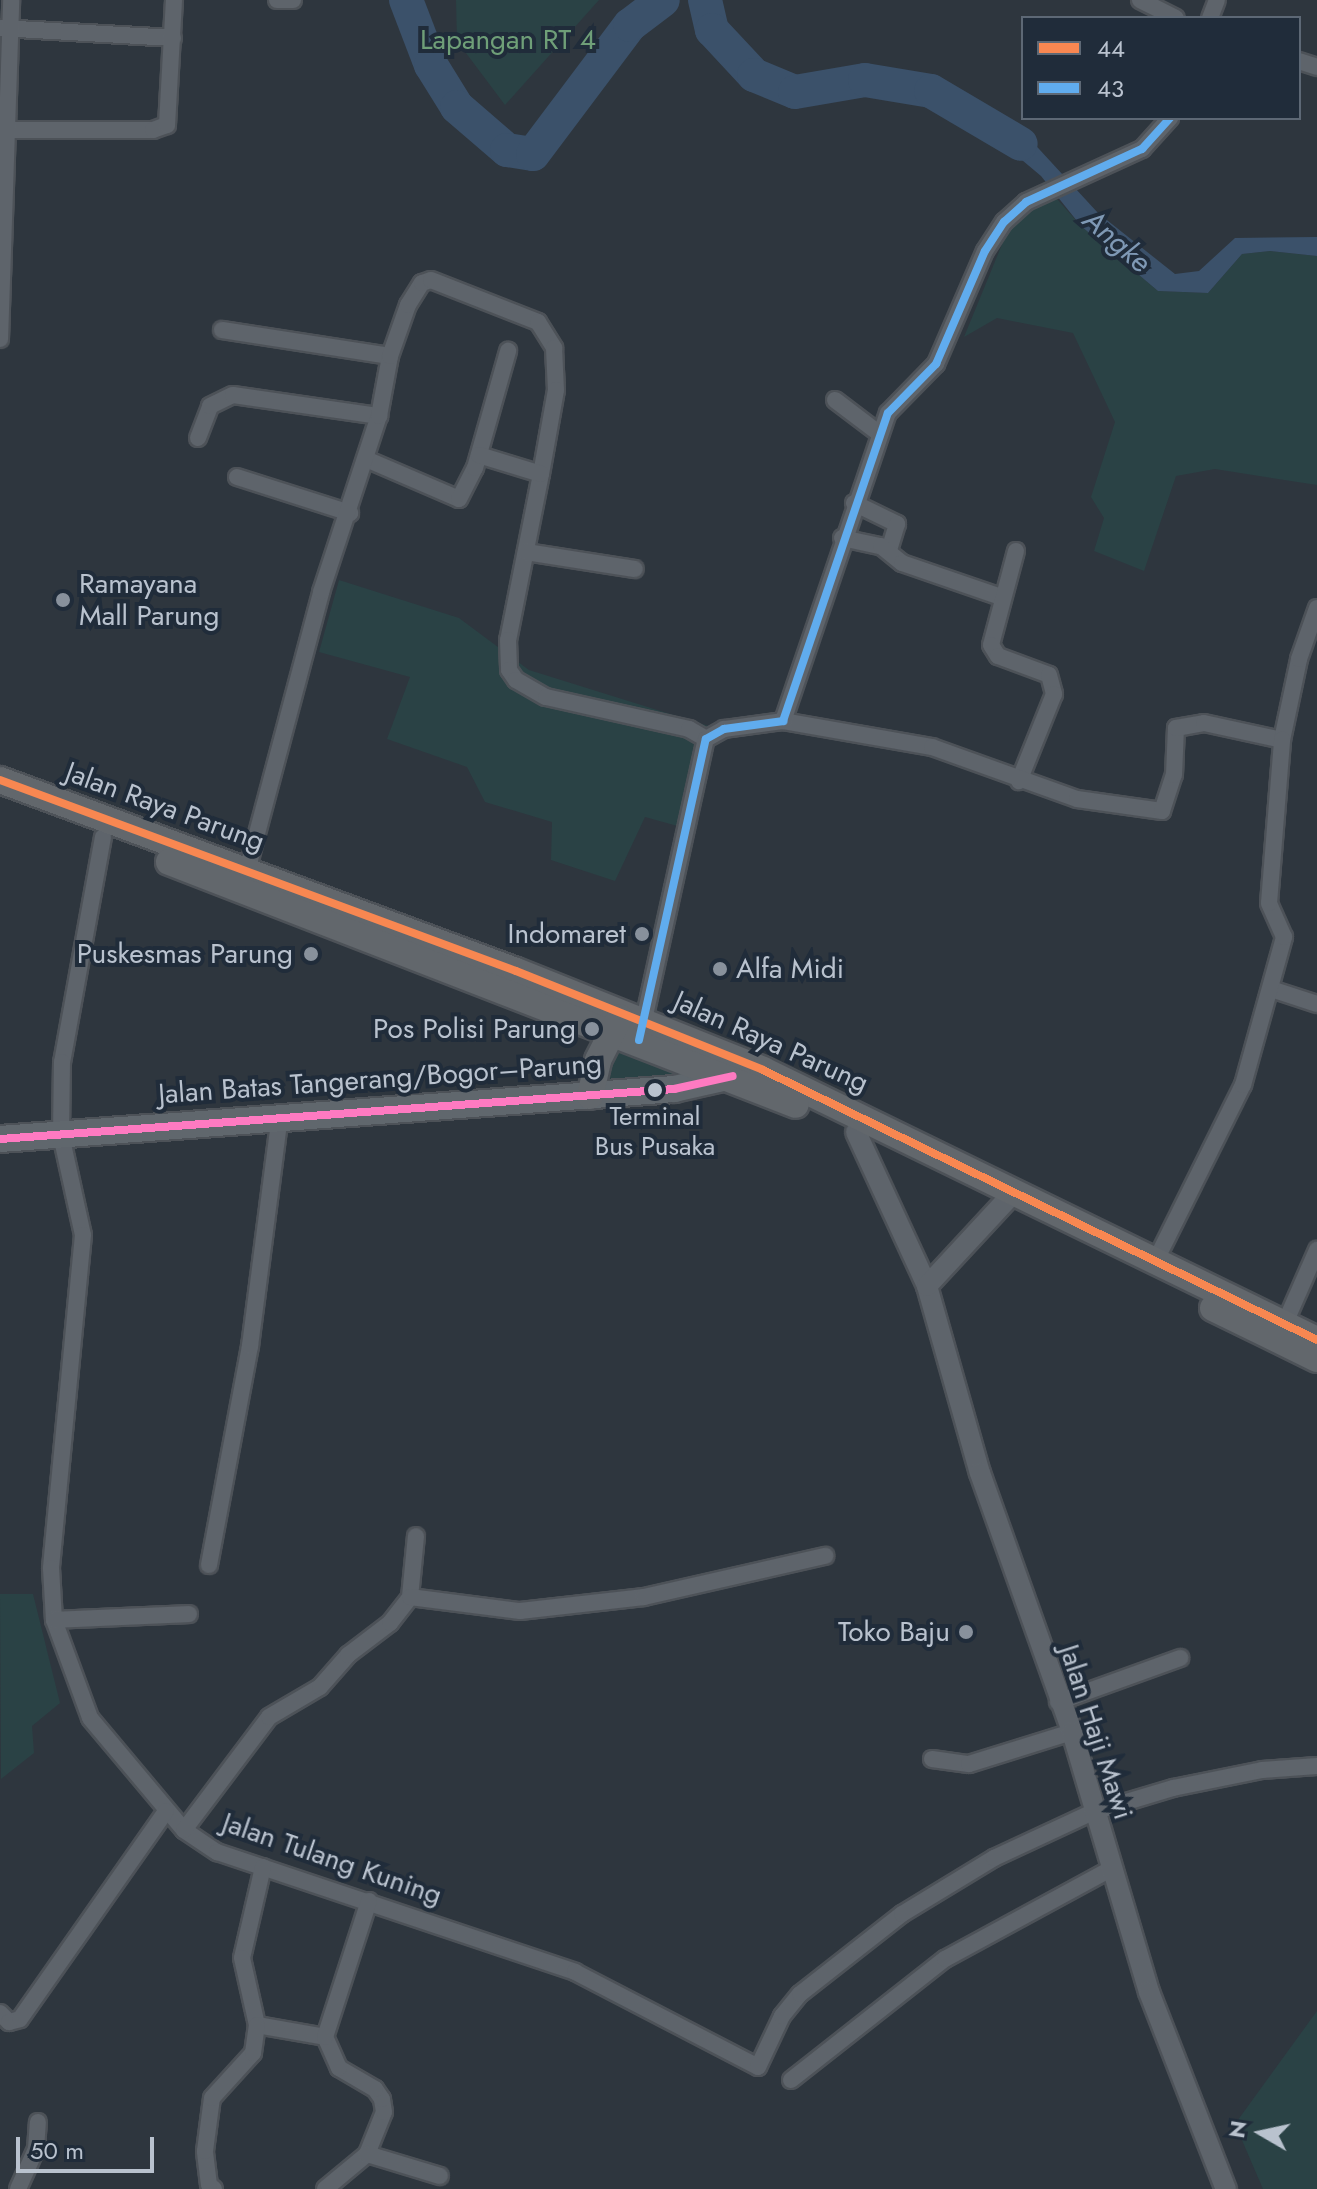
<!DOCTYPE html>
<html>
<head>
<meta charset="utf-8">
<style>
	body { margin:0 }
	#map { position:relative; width:1317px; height:2189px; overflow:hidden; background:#2e363e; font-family:Jost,sans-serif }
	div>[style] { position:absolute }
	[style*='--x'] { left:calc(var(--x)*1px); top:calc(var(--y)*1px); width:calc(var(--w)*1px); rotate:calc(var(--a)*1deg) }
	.green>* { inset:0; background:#2a4245 }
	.water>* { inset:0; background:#3b516a }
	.river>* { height:34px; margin:-17px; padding:0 17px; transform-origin:17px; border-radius:17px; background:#3b516a }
	.roads { filter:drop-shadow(2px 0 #4d5258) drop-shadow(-2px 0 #4d5258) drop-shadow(0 2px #4d5258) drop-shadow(0 -2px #4d5258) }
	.minor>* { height:16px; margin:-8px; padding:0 8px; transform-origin:8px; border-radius:8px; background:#5e646b }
	.tertiary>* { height:20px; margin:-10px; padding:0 10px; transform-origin:10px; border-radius:10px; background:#5e646b }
	.primary>* { height:26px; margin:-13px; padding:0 13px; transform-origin:13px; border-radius:13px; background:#60676d }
	.trunk>* { height:26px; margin:-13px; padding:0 13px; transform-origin:13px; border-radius:13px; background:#62676c }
	.bus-1>* { height:8px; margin:-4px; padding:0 4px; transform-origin:4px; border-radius:4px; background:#f88751 }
	.bus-2>* { height:8px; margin:-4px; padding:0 4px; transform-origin:4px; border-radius:4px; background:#60acee }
	.bus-3>* { height:8px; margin:-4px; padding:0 4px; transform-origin:4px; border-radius:4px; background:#fe7ac1 }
	.dots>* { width:22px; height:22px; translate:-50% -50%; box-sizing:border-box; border:4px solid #202c3a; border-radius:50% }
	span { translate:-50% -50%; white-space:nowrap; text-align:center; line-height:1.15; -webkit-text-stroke:8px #202c3a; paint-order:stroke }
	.bus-label { font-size:26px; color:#b9c2ce }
	.park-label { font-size:28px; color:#6f9f78 }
	.poi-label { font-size:28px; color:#b9c2ce }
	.left { translate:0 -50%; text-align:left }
	.right { translate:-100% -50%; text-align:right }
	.street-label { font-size:28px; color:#b9c2ce }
	.water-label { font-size:30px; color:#7f99b5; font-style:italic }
	.legend { position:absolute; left:1021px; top:16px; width:280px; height:104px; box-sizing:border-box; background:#202c3a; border:2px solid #5d6875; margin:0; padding:10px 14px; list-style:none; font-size:24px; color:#b9c2ce }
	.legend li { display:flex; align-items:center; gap:16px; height:40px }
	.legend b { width:40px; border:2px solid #5d6875 }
	.north { position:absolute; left:1221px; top:2093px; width:80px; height:80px; -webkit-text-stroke:6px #202c3a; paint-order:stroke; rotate:279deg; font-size:22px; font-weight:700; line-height:32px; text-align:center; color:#b9c2ce }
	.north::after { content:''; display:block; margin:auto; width:28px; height:36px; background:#b9c2ce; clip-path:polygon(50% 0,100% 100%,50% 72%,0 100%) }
	.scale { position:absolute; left:16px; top:2137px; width:138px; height:36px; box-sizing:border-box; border:4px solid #b9c2ce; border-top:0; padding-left:10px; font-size:24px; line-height:28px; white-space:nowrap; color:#b9c2ce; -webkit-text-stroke:6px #202c3a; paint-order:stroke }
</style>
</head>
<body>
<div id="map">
	<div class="green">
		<i style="clip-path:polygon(456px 0,599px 0,505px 105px,457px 41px)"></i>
		<i style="clip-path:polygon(1049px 190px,1081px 226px,1158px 291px,1208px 293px,1242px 254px,1270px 251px,1317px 256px,1317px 485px,1215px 469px,1176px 476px,1144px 571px,1094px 551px,1104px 518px,1091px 497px,1115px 422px,1073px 333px,997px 318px,964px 337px,1012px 220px)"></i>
		<i style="clip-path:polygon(339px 580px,459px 618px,529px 670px,715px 728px,692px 830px,645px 817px,615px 881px,551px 860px,552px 822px,485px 802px,467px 767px,387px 739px,410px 677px,319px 652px)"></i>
		<i style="clip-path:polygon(615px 1047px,679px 1066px,674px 1079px,613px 1084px,604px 1074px)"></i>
		<i style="clip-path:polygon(0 1594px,33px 1594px,60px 1703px,32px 1726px,34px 1753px,1px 1779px)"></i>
		<i style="clip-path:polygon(1317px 2011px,1317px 2189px,1263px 2189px,1235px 2124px)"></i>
	</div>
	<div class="water">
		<i style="clip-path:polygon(986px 113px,1028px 137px,1098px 213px,1175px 274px,1199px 271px,1235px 238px,1317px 237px,1317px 256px,1270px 251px,1242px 254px,1208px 293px,1158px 291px,1081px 226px,1041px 176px,978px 123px)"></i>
	</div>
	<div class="river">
		<i style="--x:406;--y:0;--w:70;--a:69"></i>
		<i style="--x:431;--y:65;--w:49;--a:58.2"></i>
		<i style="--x:457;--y:107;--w:66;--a:40.7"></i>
		<i style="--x:507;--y:150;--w:26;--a:9"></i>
		<i style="--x:533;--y:154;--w:161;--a:-53.1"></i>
		<i style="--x:630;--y:25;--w:41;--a:-37.1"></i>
		<i style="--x:705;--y:0;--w:31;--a:77"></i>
		<i style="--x:712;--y:30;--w:62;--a:47"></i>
		<i style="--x:754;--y:75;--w:44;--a:22.5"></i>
		<i style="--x:795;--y:92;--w:71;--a:-9.7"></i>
		<i style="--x:865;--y:80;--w:67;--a:9.5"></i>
		<i style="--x:931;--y:91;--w:104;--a:30.5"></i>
	</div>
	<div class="roads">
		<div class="minor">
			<i style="--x:277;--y:0;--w:16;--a:0"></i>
			<i style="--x:1140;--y:0;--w:40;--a:26.6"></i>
			<i style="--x:1210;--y:18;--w:19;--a:-69"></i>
			<i style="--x:0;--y:28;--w:173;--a:3.3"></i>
			<i style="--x:1299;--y:61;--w:19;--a:18"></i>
			<i style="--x:0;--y:130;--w:153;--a:0"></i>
			<i style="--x:153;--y:130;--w:15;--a:-20"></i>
			<i style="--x:167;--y:125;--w:125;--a:-86.8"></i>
			<i style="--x:222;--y:330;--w:170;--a:8.8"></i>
			<i style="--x:0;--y:339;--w:339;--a:-88.1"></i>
			<i style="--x:835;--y:400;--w:56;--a:37.1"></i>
			<i style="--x:198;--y:438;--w:34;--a:-69"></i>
			<i style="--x:210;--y:406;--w:25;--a:-26"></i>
			<i style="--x:233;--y:395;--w:148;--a:8.2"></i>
			<i style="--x:366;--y:459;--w:101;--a:23.3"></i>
			<i style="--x:459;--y:499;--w:35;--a:-63"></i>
			<i style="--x:475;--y:468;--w:122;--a:-74.2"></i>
			<i style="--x:541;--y:474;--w:169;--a:101.2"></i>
			<i style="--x:508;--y:640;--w:30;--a:88"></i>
			<i style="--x:509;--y:670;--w:12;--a:55"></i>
			<i style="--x:516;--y:680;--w:34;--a:30"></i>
			<i style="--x:546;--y:697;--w:147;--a:12.6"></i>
			<i style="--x:689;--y:729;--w:20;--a:30"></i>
			<i style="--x:237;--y:477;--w:119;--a:17.7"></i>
			<i style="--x:854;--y:503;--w:48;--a:26"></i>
			<i style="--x:897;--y:524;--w:28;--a:107"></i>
			<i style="--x:842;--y:538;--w:40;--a:12"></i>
			<i style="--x:881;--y:546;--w:27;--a:39"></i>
			<i style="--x:902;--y:563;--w:105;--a:19"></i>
			<i style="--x:1016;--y:551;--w:97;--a:104.9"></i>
			<i style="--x:991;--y:645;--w:13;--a:58"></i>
			<i style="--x:998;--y:656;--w:54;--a:20.4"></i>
			<i style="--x:1049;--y:675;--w:20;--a:75"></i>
			<i style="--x:1054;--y:694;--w:94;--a:111.9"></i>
			<i style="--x:526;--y:552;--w:110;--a:8.9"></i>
			<i style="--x:783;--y:721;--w:151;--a:9.9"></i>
			<i style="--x:932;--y:747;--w:154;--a:19.7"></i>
			<i style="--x:1077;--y:799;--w:86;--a:8"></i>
			<i style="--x:1162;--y:811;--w:38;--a:-72"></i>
			<i style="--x:1174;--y:775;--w:47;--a:-87.6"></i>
			<i style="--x:1176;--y:728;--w:28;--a:-10"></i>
			<i style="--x:1204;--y:723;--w:80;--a:12.3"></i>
			<i style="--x:1282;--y:740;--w:83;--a:-78.1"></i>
			<i style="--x:1299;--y:659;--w:54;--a:-70.6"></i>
			<i style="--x:103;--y:837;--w:229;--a:100.3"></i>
			<i style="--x:62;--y:1062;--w:73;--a:90.8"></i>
			<i style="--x:61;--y:1135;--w:102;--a:77.6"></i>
			<i style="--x:83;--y:1235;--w:335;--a:95.5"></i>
			<i style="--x:51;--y:1568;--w:52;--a:86.7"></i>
			<i style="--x:54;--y:1620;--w:104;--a:69.8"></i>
			<i style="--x:90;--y:1718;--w:146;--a:50"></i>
			<i style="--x:184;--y:1830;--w:40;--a:34"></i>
			<i style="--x:217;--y:1852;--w:378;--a:18.5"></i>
			<i style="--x:575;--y:1972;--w:206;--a:27.4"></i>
			<i style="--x:758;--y:2067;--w:56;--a:-64.8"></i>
			<i style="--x:782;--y:2016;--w:28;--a:-51"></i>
			<i style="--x:800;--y:1994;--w:130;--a:-38.1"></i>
			<i style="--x:902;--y:1914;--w:108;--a:-31.3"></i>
			<i style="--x:994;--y:1858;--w:109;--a:-24.9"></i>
			<i style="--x:1093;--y:1812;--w:84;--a:-16.7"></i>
			<i style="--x:1173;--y:1788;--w:91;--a:-11.4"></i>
			<i style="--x:1262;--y:1770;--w:55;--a:-4.2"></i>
			<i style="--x:247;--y:871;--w:289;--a:-75.1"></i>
			<i style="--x:321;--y:592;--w:185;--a:-71.8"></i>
			<i style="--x:379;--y:416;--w:61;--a:-79.6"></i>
			<i style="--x:390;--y:356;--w:54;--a:-70.6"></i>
			<i style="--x:408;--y:305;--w:26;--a:-58"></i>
			<i style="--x:422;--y:283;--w:9;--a:-18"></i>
			<i style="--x:431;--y:280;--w:115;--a:21.4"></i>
			<i style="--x:538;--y:322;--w:31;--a:58"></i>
			<i style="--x:554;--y:348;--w:42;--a:87.3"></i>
			<i style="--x:556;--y:390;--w:85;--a:100.1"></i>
			<i style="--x:541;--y:474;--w:65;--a:-163"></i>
			<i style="--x:1271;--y:989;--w:48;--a:18.1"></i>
			<i style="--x:642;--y:1029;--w:297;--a:-77.6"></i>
			<i style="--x:706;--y:739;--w:21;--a:-29"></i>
			<i style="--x:724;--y:729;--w:60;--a:-7.7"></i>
			<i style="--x:783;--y:721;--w:325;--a:-71.2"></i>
			<i style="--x:888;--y:413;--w:69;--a:-45.6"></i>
			<i style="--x:936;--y:364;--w:123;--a:-66.6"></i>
			<i style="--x:985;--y:251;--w:35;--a:-57"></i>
			<i style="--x:1004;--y:222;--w:30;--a:-42"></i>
			<i style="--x:1026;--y:202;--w:128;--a:-24.6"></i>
			<i style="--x:1142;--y:149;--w:42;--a:-47.9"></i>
			<i style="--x:1155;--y:1262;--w:198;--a:-63.6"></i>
			<i style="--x:1243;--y:1085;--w:154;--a:-74.5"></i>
			<i style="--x:1284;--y:937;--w:37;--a:-114"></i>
			<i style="--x:1269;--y:903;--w:164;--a:-85.4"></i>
			<i style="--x:1285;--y:1323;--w:80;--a:-66.3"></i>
			<i style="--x:209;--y:1565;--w:223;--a:-79.4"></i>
			<i style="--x:250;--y:1346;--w:232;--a:-82.6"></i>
			<i style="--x:410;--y:1597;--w:61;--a:-84.4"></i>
			<i style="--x:54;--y:1620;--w:135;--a:-2.5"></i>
			<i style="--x:1058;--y:1702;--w:130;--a:-19.8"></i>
			<i style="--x:932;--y:1759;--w:37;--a:8"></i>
			<i style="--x:969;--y:1764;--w:108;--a:-17.3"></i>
			<i style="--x:184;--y:1830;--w:141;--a:-53"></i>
			<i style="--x:269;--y:1717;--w:59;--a:-30.5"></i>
			<i style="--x:320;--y:1687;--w:43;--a:-48.8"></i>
			<i style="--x:348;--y:1655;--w:53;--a:-37.3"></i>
			<i style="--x:390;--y:1623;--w:33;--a:-52"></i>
			<i style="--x:410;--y:1597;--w:111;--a:7.3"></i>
			<i style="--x:520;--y:1611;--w:125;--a:-6.4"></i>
			<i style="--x:644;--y:1597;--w:186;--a:-12.8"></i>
			<i style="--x:263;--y:1867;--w:93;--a:103"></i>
			<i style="--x:242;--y:1958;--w:69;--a:77.4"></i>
			<i style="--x:257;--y:2025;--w:69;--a:10"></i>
			<i style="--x:0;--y:2013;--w:13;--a:45"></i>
			<i style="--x:9;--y:2022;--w:11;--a:-15"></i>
			<i style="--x:20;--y:2019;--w:254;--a:-54.9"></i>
			<i style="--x:791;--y:2080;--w:196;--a:-38.2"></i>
			<i style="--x:945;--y:1959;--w:187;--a:-28.5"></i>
			<i style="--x:367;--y:2154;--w:45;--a:-68"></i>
			<i style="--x:384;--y:2112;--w:13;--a:-99"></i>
			<i style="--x:382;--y:2099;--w:12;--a:-125"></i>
			<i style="--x:375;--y:2089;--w:42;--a:-149.7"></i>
			<i style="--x:339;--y:2068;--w:34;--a:-114"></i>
			<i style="--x:325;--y:2037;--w:143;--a:-72.1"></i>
			<i style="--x:18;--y:2189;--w:44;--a:-65.8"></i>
			<i style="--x:36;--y:2149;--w:27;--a:-86"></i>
			<i style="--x:214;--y:2189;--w:6;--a:-141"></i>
			<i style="--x:209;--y:2185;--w:34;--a:-97"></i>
			<i style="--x:205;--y:2151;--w:53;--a:-82.5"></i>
			<i style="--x:212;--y:2098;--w:61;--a:-47.7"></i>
			<i style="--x:253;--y:2053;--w:28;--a:-82"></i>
			<i style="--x:325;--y:2189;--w:55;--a:-39.8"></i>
			<i style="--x:367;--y:2154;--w:76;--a:16.8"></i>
		</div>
		<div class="tertiary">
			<i style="--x:856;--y:1132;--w:170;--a:65.2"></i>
			<i style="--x:927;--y:1286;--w:194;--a:74.2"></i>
			<i style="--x:980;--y:1473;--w:275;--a:70.4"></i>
			<i style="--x:1072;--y:1732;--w:271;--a:73.5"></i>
			<i style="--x:1149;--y:1992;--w:212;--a:68.7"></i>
			<i style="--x:927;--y:1286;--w:128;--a:-47.2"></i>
		</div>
		<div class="primary">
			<i style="--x:0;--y:1139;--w:676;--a:-4.24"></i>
			<i style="--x:674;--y:1089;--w:64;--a:-12.7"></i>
		</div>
		<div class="trunk">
			<i style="--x:0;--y:780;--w:550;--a:20.31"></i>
			<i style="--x:516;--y:971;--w:266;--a:21.8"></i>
			<i style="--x:763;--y:1070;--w:616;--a:25.98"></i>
			<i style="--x:169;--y:862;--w:672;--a:21.18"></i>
			<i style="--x:590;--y:1096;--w:37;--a:-77"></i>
			<i style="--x:598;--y:1060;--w:48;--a:-62.9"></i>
			<i style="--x:1213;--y:1308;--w:116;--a:26.1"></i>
		</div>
	</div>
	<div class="bus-1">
		<i style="--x:0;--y:780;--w:550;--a:20.31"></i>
		<i style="--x:516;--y:971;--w:266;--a:21.8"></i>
		<i style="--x:763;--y:1070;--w:616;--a:25.98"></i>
	</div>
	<div class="bus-2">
		<i style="--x:639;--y:1040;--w:308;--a:-77.5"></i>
		<i style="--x:706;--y:739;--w:21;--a:-29"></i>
		<i style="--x:724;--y:729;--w:60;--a:-7.7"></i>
		<i style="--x:783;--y:721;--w:325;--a:-71.2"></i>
		<i style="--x:888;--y:413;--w:69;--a:-45.6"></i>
		<i style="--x:936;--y:364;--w:123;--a:-66.6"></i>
		<i style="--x:985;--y:251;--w:35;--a:-57"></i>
		<i style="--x:1004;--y:222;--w:30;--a:-42"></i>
		<i style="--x:1026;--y:202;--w:128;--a:-24.6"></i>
		<i style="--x:1142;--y:149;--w:42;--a:-47.9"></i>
	</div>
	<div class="bus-3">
		<i style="--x:0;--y:1139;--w:676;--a:-4.24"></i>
		<i style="--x:674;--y:1089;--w:60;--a:-12.4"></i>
	</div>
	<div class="dots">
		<i style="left:63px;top:600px;background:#88919c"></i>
		<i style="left:642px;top:934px;background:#88919c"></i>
		<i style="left:311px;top:954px;background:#88919c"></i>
		<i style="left:720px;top:969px;background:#88919c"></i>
		<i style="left:592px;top:1029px;background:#88919c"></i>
		<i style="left:655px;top:1090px;background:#b9c2ce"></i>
		<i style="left:966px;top:1632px;background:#88919c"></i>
	</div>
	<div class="bus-label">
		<span style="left:655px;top:1132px">Terminal<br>Bus Pusaka</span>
	</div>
	<div class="park-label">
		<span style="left:508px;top:40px">Lapangan RT 4</span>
	</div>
	<div class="poi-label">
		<span class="left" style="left:79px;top:600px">Ramayana<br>Mall Parung</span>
		<span class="right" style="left:626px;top:934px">Indomaret</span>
		<span class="right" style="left:293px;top:954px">Puskesmas Parung</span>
		<span class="left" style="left:736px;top:969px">Alfa Midi</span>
		<span class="right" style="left:576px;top:1029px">Pos Polisi Parung</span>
		<span class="right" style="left:950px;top:1632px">Toko Baju</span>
	</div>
	<div class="street-label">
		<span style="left:165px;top:807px;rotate:20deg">Jalan Raya Parung</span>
		<span style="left:771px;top:1042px;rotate:24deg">Jalan Raya Parung</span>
		<span style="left:380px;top:1079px;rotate:-4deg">Jalan Batas Tangerang/Bogor–Parung</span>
		<span style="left:1096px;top:1732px;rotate:72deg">Jalan Haji Mawi</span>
		<span style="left:332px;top:1859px;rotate:19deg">Jalan Tulang Kuning</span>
	</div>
	<div class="water-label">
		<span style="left:1117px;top:241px;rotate:41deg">Angke</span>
	</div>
	<ul class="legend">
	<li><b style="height:10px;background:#f88751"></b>44</li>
	<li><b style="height:10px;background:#60acee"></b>43</li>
	</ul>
	<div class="north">N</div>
	<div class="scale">50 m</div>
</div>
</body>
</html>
